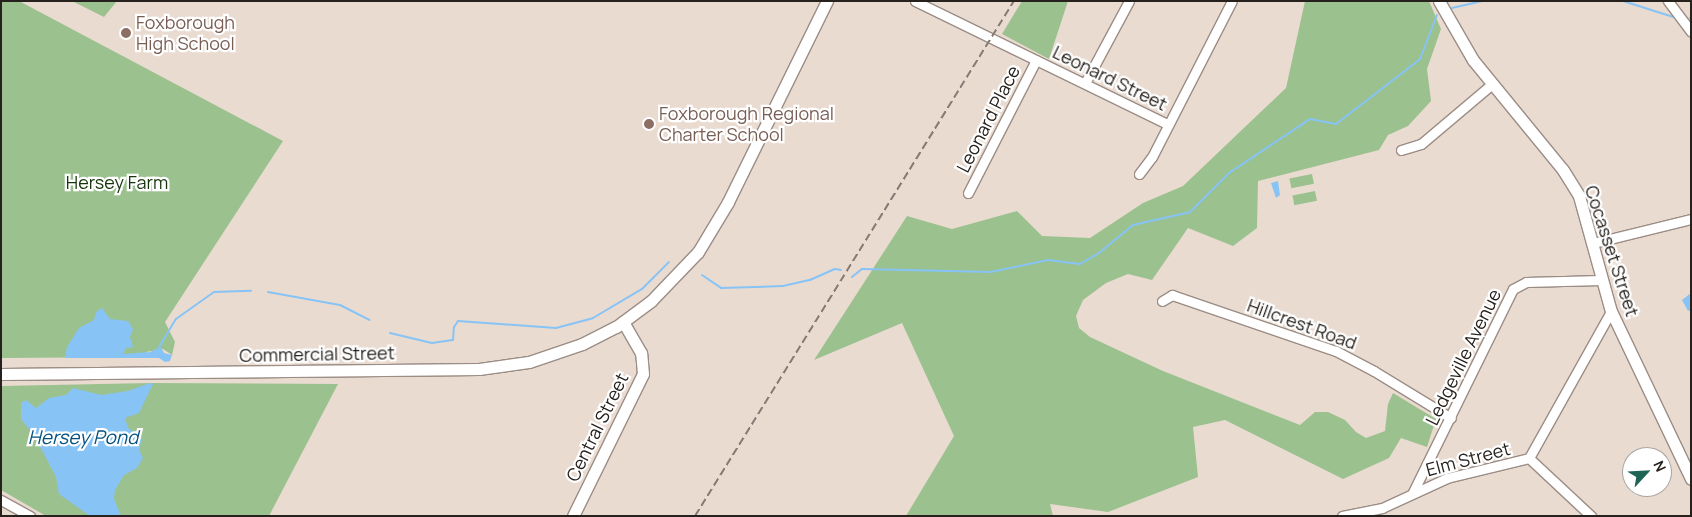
<!DOCTYPE html>
<html>
<head>
<meta charset="utf-8">
<style>
	body { margin:0 }
	#map { position:relative; width:1692px; height:517px; overflow:hidden; background:#eadbd1; font-family:Manrope,sans-serif }
	div>[style] { position:absolute }
	[style*='--x'] { left:calc(var(--x)*1px); top:calc(var(--y)*1px); width:calc(var(--w)*1px); rotate:calc(var(--a)*1deg) }
	.green>* { inset:0; background:#9bc18f; transform-origin:0 0 }
	.water>* { inset:0; background:#87c4f5 }
	.stream>* { height:2px; margin:-1px; padding:0 1px; transform-origin:1px; border-radius:1px; background:#87c4f5 }
	.roads { filter:drop-shadow(1px 0 #9b8d85) drop-shadow(-1px 0 #9b8d85) drop-shadow(0 1px #9b8d85) drop-shadow(0 -1px #9b8d85) }
	.minor>* { height:9px; margin:-4.5px; padding:0 4.5px; transform-origin:4.5px; border-radius:4.5px; background:#fff }
	.major>* { height:11px; margin:-5.5px; padding:0 5.5px; transform-origin:5.5px; border-radius:5.5px; background:#fff }
	.rail>* { height:2px; margin-top:-1px; transform-origin:0; background:repeating-linear-gradient(90deg,#847a73 0 8px,transparent 0 12px) }
	.dots>* { width:14px; height:14px; translate:-50% -50%; box-sizing:border-box; border:2px solid #fff; border-radius:50% }
	span { translate:-50% -50%; white-space:nowrap; text-align:center; line-height:1.15; -webkit-text-stroke:4.5px #fff; paint-order:stroke }
	.education-label { font-size:18px; color:#785e54 }
	.left { translate:0 -50%; text-align:left }
	.street-label { font-size:18px; color:#26211d }
	.park-label { font-size:18px; color:#17350c }
	.water-label { font-size:19px; color:#04517e; font-style:italic }
	.frame { position:absolute; inset:0; border:2px solid #26211d; pointer-events:none }
	.north { position:absolute; left:1622px; top:447px; width:50px; height:50px; box-sizing:border-box; background:#fff; border:1px solid #a8a6a5; border-radius:50%; rotate:65deg; font-size:14px; font-weight:700; line-height:20px; text-align:center; color:#26211d }
	.north::after { content:''; display:block; margin:auto; width:18px; height:22px; background:#206456; clip-path:polygon(50% 0,100% 100%,50% 72%,0 100%) }
</style>
</head>
<body>
<div id="map">
	<div class="green">
		<i style="clip-path:polygon(1px 1px,19px 1px,283px 141px,165px 322px,175px 342px,172px 355px,163px 349px,146px 352px,143px 357px,1px 358px)"></i>
		<i style="clip-path:polygon(72px 1px,117px 1px,104px 17px)"></i>
		<i style="clip-path:polygon(1022px 1px,1068px 1px,1049px 59px,1002px 34px)"></i>
		<i style="clip-path:polygon(1305px 1px,1429px 1px,1441px 29px,1427px 69px,1431px 101px,1408px 126px,1388px 135px,1379px 150px,1258px 181px,1257px 228px,1233px 246px,1188px 228px,1152px 280px,1128px 274px,1106px 283px,1083px 300px,1076px 316px,1079px 328px,1090px 337px,1163px 371px,1300px 425px,1315px 412px,1328px 412px,1345px 420px,1356px 432px,1366px 438px,1385px 431px,1388px 404px,1393px 393px,1436px 419px,1427px 447px,1401px 438px,1389px 458px,1343px 479px,1225px 420px,1193px 427px,1198px 477px,1108px 512px,1050px 504px,1053px 516px,906px 516px,954px 436px,902px 323px,814px 360px,907px 216px,952px 229px,1017px 211px,1042px 236px,1090px 238px,1143px 203px,1183px 186px,1286px 88px)"></i>
		<i style="left:1312px;top:174px;width:10px;height:23px;rotate:79deg"></i>
		<i style="left:1315px;top:191px;width:10px;height:23px;rotate:79deg"></i>
		<i style="clip-path:polygon(151px 383px,338px 384px,269px 516px,46px 516px,1px 490px,1px 386px)"></i>
	</div>
	<div class="water">
		<i style="clip-path:polygon(1278px 181px,1280px 195px,1276px 198px,1271px 183px)"></i>
		<i style="clip-path:polygon(1691px 293px,1691px 310px,1688px 311px,1682px 300px)"></i>
		<i style="clip-path:polygon(102px 308px,110px 319px,128px 321px,133px 329px,130px 337px,133px 347px,126px 348px,123px 354px,150px 352px,161px 347px,164px 353px,172px 355px,170px 361px,165px 362px,159px 358px,65px 358px,67px 347px,79px 328px,94px 320px,96px 312px)"></i>
		<i style="clip-path:polygon(150px 383px,153px 384px,139px 413px,125px 418px,128px 428px,142px 437px,139px 450px,143px 458px,137px 468px,124px 475px,115px 490px,114px 499px,121px 516px,90px 516px,59px 494px,56px 477px,34px 435px,21px 419px,21px 403px,26px 400px,36px 408px,49px 398px,66px 395px,73px 388px,101px 395px,128px 391px)"></i>
	</div>
	<div class="stream">
		<i style="--x:1623;--y:1;--w:52;--a:17.7"></i>
		<i style="--x:1452;--y:8;--w:31;--a:-13"></i>
		<i style="--x:1690;--y:18;--w:1;--a:-45"></i>
		<i style="--x:702;--y:275;--w:23;--a:34"></i>
		<i style="--x:721;--y:288;--w:62;--a:-1.8"></i>
		<i style="--x:783;--y:286;--w:28;--a:-13"></i>
		<i style="--x:810;--y:280;--w:27;--a:-24"></i>
		<i style="--x:835;--y:269;--w:6;--a:9"></i>
		<i style="--x:852;--y:277;--w:13;--a:-39"></i>
		<i style="--x:862;--y:269;--w:129;--a:1.3"></i>
		<i style="--x:991;--y:272;--w:58;--a:-11.9"></i>
		<i style="--x:1048;--y:260;--w:32;--a:7"></i>
		<i style="--x:1080;--y:264;--w:22;--a:-30"></i>
		<i style="--x:1099;--y:253;--w:44;--a:-39.5"></i>
		<i style="--x:1133;--y:225;--w:58;--a:-12.8"></i>
		<i style="--x:1190;--y:212;--w:55;--a:-45"></i>
		<i style="--x:1229;--y:173;--w:97;--a:-33.7"></i>
		<i style="--x:1310;--y:119;--w:26;--a:11"></i>
		<i style="--x:1336;--y:124;--w:106;--a:-37.7"></i>
		<i style="--x:1420;--y:59;--w:47;--a:-68.9"></i>
		<i style="--x:268;--y:292;--w:73;--a:10.2"></i>
		<i style="--x:340;--y:305;--w:33;--a:27"></i>
		<i style="--x:390;--y:333;--w:43;--a:13.4"></i>
		<i style="--x:432;--y:343;--w:21;--a:-8"></i>
		<i style="--x:453;--y:340;--w:13;--a:-86"></i>
		<i style="--x:454;--y:327;--w:7;--a:-56"></i>
		<i style="--x:458;--y:321;--w:98;--a:4.1"></i>
		<i style="--x:556;--y:328;--w:38;--a:-15"></i>
		<i style="--x:593;--y:318;--w:57;--a:-30.6"></i>
		<i style="--x:642;--y:289;--w:38;--a:-45"></i>
		<i style="--x:159;--y:347;--w:33;--a:-59"></i>
		<i style="--x:176;--y:319;--w:47;--a:-35.4"></i>
		<i style="--x:214;--y:292;--w:37;--a:-2"></i>
	</div>
	<div class="roads">
		<div class="minor">
			<i style="--x:915;--y:1;--w:280;--a:26"></i>
			<i style="--x:1668;--y:1;--w:38;--a:53"></i>
			<i style="--x:1085;--y:83;--w:93;--a:-61.8"></i>
			<i style="--x:1401;--y:150;--w:21;--a:-17"></i>
			<i style="--x:1421;--y:144;--w:93;--a:-40.2"></i>
			<i style="--x:1139;--y:174;--w:21;--a:-53"></i>
			<i style="--x:1152;--y:157;--w:175;--a:-62.9"></i>
			<i style="--x:968;--y:193;--w:149;--a:-62.9"></i>
			<i style="--x:1593;--y:243;--w:101;--a:-13.8"></i>
			<i style="--x:1162;--y:301;--w:12;--a:-31"></i>
			<i style="--x:1172;--y:295;--w:173;--a:18.9"></i>
			<i style="--x:1336;--y:351;--w:43;--a:27.8"></i>
			<i style="--x:1374;--y:371;--w:90;--a:31.4"></i>
			<i style="--x:1529;--y:458;--w:85;--a:43.1"></i>
			<i style="--x:1413;--y:492;--w:226;--a:-63.8"></i>
			<i style="--x:1513;--y:289;--w:15;--a:-28"></i>
			<i style="--x:1526;--y:282;--w:75;--a:-1.5"></i>
			<i style="--x:1;--y:500;--w:33;--a:29"></i>
			<i style="--x:1342;--y:516;--w:41;--a:-11.3"></i>
			<i style="--x:1382;--y:508;--w:72;--a:-24.8"></i>
			<i style="--x:1447;--y:478;--w:84;--a:-13.7"></i>
			<i style="--x:1529;--y:458;--w:168;--a:-60.8"></i>
		</div>
		<div class="major">
			<i style="--x:1439;--y:1;--w:68;--a:60"></i>
			<i style="--x:1473;--y:60;--w:142;--a:50.7"></i>
			<i style="--x:1563;--y:170;--w:31;--a:58"></i>
			<i style="--x:1579;--y:196;--w:119;--a:74.5"></i>
			<i style="--x:1611;--y:311;--w:186;--a:64.5"></i>
			<i style="--x:1;--y:374;--w:478;--a:-0.6"></i>
			<i style="--x:479;--y:369;--w:50;--a:-8"></i>
			<i style="--x:529;--y:362;--w:56;--a:-18.8"></i>
			<i style="--x:582;--y:344;--w:38;--a:-27"></i>
			<i style="--x:616;--y:327;--w:44;--a:-36.6"></i>
			<i style="--x:651;--y:301;--w:68;--a:-46.2"></i>
			<i style="--x:698;--y:252;--w:58;--a:-59"></i>
			<i style="--x:728;--y:202;--w:224;--a:-63.8"></i>
			<i style="--x:573;--y:516;--w:158;--a:-63.8"></i>
			<i style="--x:643;--y:374;--w:21;--a:-95"></i>
			<i style="--x:641;--y:353;--w:36;--a:-120"></i>
		</div>
	</div>
	<div class="rail">
		<i style="--x:695;--y:516;--w:606;--a:-58.23"></i>
	</div>
	<div class="dots">
		<i style="left:126px;top:33px;background:#8d6e63"></i>
		<i style="left:649px;top:124px;background:#8d6e63"></i>
	</div>
	<div class="education-label">
		<span class="left" style="left:136px;top:33px">Foxborough<br>High School</span>
		<span class="left" style="left:659px;top:124px">Foxborough Regional<br>Charter School</span>
	</div>
	<div class="street-label">
		<span style="left:1110px;top:78px;rotate:26deg">Leonard Street</span>
		<span style="left:988px;top:119px;rotate:-63deg">Leonard Place</span>
		<span style="left:1612px;top:251px;rotate:72deg">Cocasset Street</span>
		<span style="left:1302px;top:324px;rotate:20deg">Hillcrest Road</span>
		<span style="left:317px;top:354px;rotate:-1deg">Commercial Street</span>
		<span style="left:1463px;top:357px;rotate:-64deg">Ledgeville Avenue</span>
		<span style="left:597px;top:427px;rotate:-64deg">Central Street</span>
		<span style="left:1468px;top:459px;rotate:-15deg">Elm Street</span>
	</div>
	<div class="park-label">
		<span style="left:117px;top:182px">Hersey Farm</span>
	</div>
	<div class="water-label">
		<span style="left:83px;top:438px">Hersey Pond</span>
	</div>
	<div class="frame"></div>
	<div class="north">N</div>
</div>
</body>
</html>
